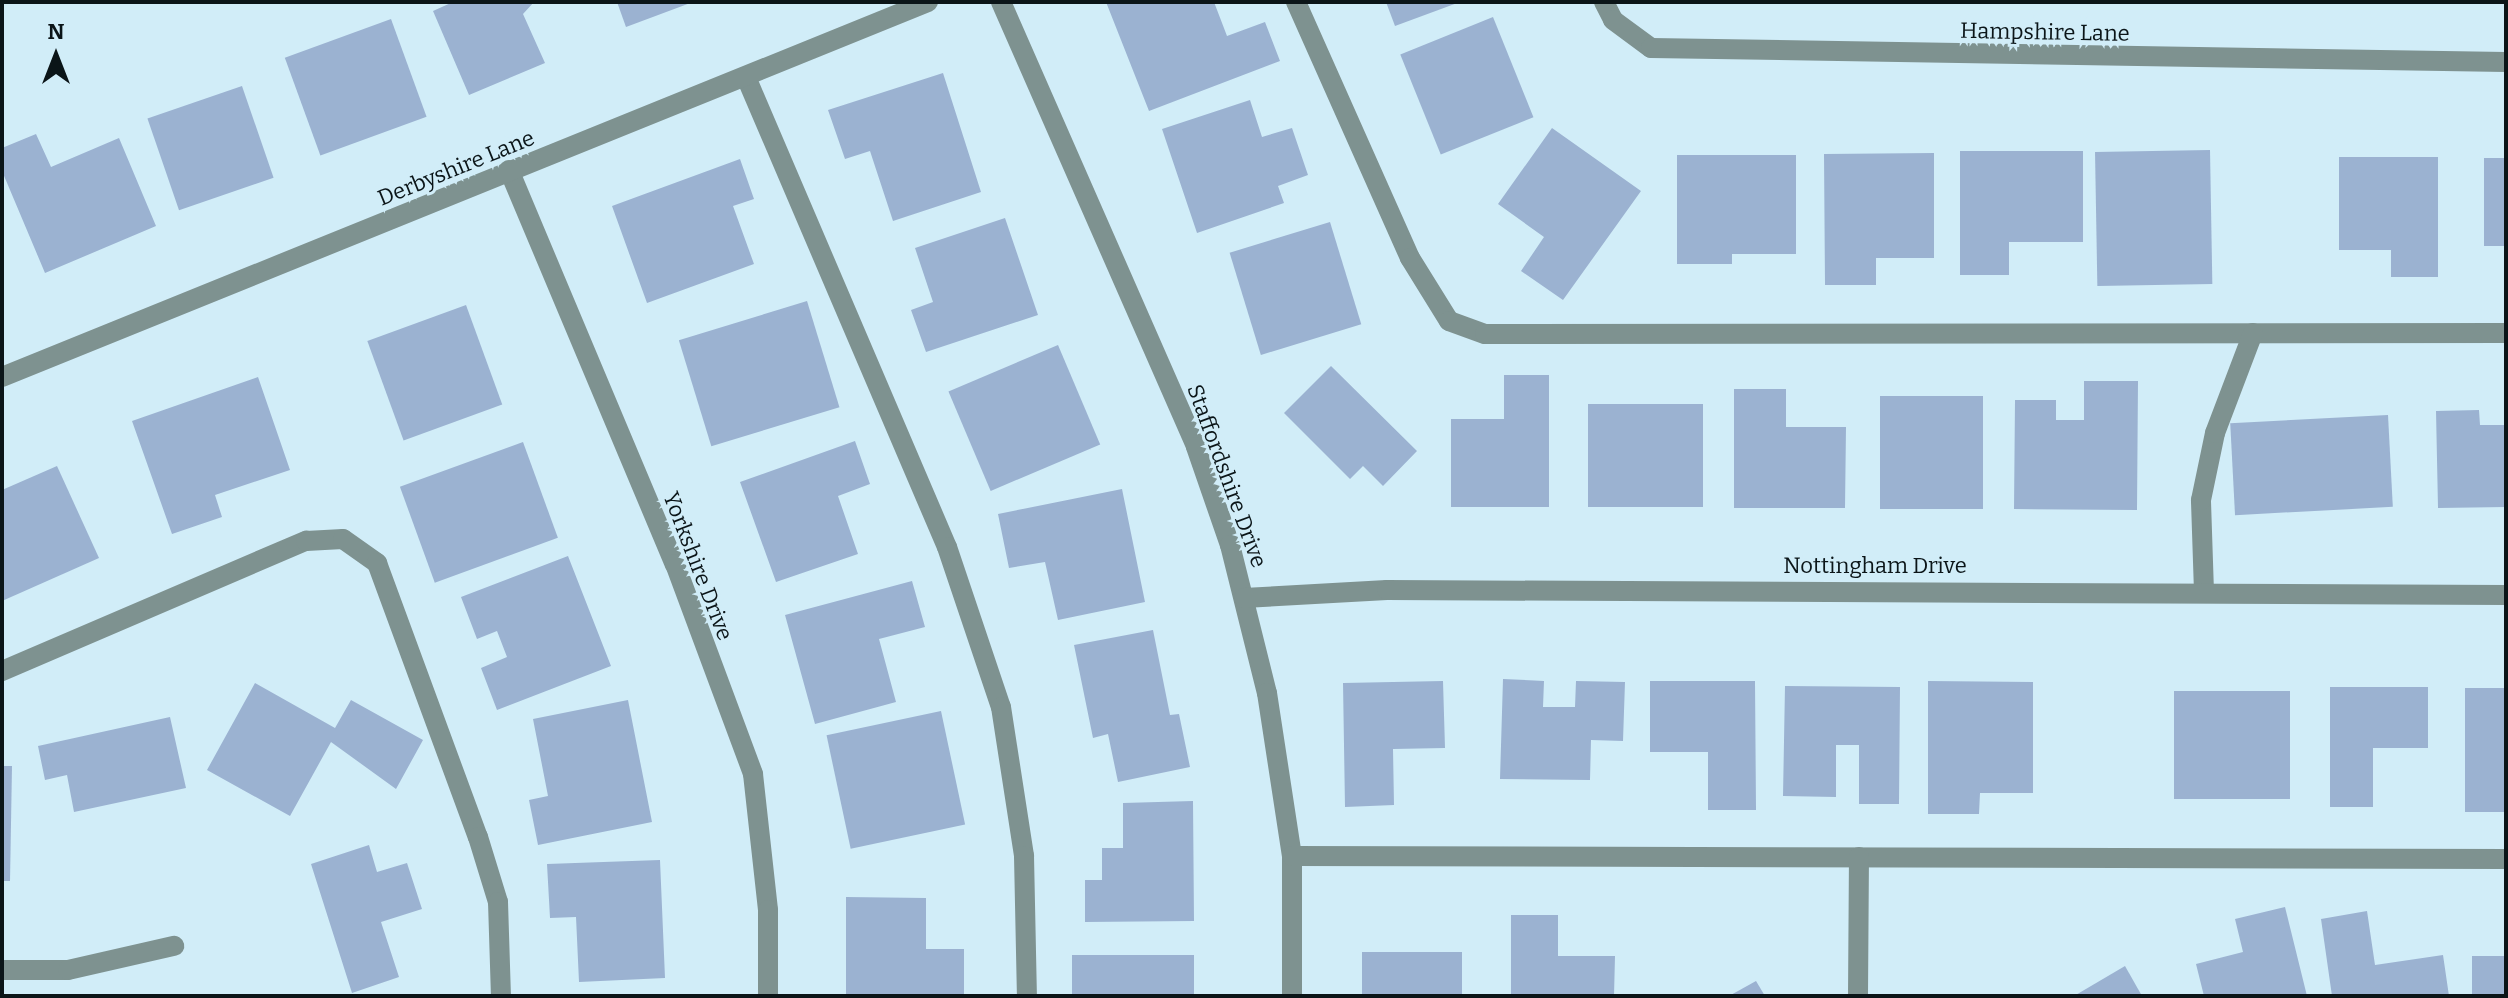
<!DOCTYPE html>
<html>
<head>
<meta charset="utf-8">
<style>
	body { margin:0 }
	#map { position:relative; width:2508px; height:998px; overflow:hidden; background:#d1edf8; font-family:Bitter,serif }
	div>[style] { position:absolute }
	[style*='--x'] { left:calc(var(--x)*1px); top:calc(var(--y)*1px); width:calc(var(--w)*1px); rotate:calc(var(--a)*1deg) }
	.building>* { inset:0; background:#9bb2d1; transform-origin:0 0 }
	.minor>* { height:20px; margin:-10px; padding:0 10px; transform-origin:10px; border-radius:10px; background:#7e9290 }
	span { translate:-50% -50%; white-space:nowrap; text-align:center; line-height:1.15; -webkit-text-stroke:6px #d1edf8; paint-order:stroke }
	.street-label { font-size:22px; color:#0b1518 }
	.frame { position:absolute; inset:0; border:4px solid #0b1518; pointer-events:none }
	.north { position:absolute; left:16px; top:16px; width:80px; height:80px; -webkit-text-stroke:6px #d1edf8; paint-order:stroke; rotate:0deg; font-size:22px; font-weight:700; line-height:32px; text-align:center; color:#0b1518 }
	.north::after { content:''; display:block; margin:auto; width:28px; height:36px; background:#0b1518; clip-path:polygon(50% 0,100% 100%,50% 72%,0 100%) }
</style>
</head>
<body>
<div id="map">
	<div class="building">
		<i style="clip-path:polygon(453px 2px,534px 2px,523px 14px,545px 63px,469px 95px,433px 11px)"></i>
		<i style="clip-path:polygon(617px 2px,693px 2px,626px 27px)"></i>
		<i style="clip-path:polygon(1106px 2px,1214px 2px,1227px 36px,1265px 22px,1280px 61px,1149px 111px)"></i>
		<i style="clip-path:polygon(1386px 2px,1460px 2px,1395px 26px)"></i>
		<i style="left:1493px;top:17px;width:108px;height:100px;rotate:68deg"></i>
		<i style="left:391px;top:19px;width:104px;height:113px;rotate:70deg"></i>
		<i style="clip-path:polygon(943px 73px,981px 192px,893px 221px,870px 151px,845px 159px,828px 110px)"></i>
		<i style="left:242px;top:86px;width:97px;height:100px;rotate:71deg"></i>
		<i style="clip-path:polygon(1250px 100px,1262px 137px,1292px 128px,1308px 175px,1278px 186px,1284px 203px,1197px 233px,1162px 129px)"></i>
		<i style="clip-path:polygon(1552px 128px,1641px 191px,1563px 300px,1521px 271px,1544px 237px,1498px 204px)"></i>
		<i style="clip-path:polygon(36px 134px,51px 167px,119px 138px,156px 226px,45px 273px,2px 171px,2px 148px)"></i>
		<i style="left:2210px;top:150px;width:134px;height:115px;rotate:89deg"></i>
		<i style="clip-path:polygon(1960px 151px,2083px 151px,2083px 242px,2009px 242px,2009px 275px,1960px 275px)"></i>
		<i style="clip-path:polygon(1934px 153px,1934px 258px,1876px 258px,1876px 285px,1825px 285px,1824px 154px)"></i>
		<i style="clip-path:polygon(1677px 155px,1796px 155px,1796px 254px,1732px 254px,1732px 264px,1677px 264px)"></i>
		<i style="clip-path:polygon(2339px 157px,2438px 157px,2438px 277px,2391px 277px,2391px 250px,2339px 250px)"></i>
		<i style="left:2484px;top:158px;width:22px;height:88px"></i>
		<i style="clip-path:polygon(740px 159px,754px 199px,733px 206px,754px 264px,647px 303px,612px 206px)"></i>
		<i style="clip-path:polygon(1005px 218px,1038px 315px,926px 352px,911px 310px,933px 302px,915px 248px)"></i>
		<i style="left:1330px;top:222px;width:107px;height:105px;rotate:73deg"></i>
		<i style="left:807px;top:301px;width:111px;height:134px;rotate:73deg"></i>
		<i style="left:466px;top:305px;width:106px;height:105px;rotate:70deg"></i>
		<i style="left:1058px;top:345px;width:108px;height:119px;rotate:67deg"></i>
		<i style="clip-path:polygon(1331px 366px,1417px 451px,1383px 486px,1363px 466px,1350px 479px,1284px 413px)"></i>
		<i style="clip-path:polygon(1504px 375px,1549px 375px,1549px 507px,1451px 507px,1451px 419px,1504px 419px)"></i>
		<i style="clip-path:polygon(258px 377px,290px 470px,215px 495px,222px 517px,172px 534px,132px 421px)"></i>
		<i style="clip-path:polygon(2084px 381px,2138px 381px,2137px 510px,2014px 509px,2015px 400px,2056px 400px,2056px 420px,2084px 420px)"></i>
		<i style="clip-path:polygon(1734px 389px,1786px 389px,1786px 427px,1846px 427px,1845px 508px,1734px 508px)"></i>
		<i style="left:1880px;top:396px;width:103px;height:113px"></i>
		<i style="left:1588px;top:404px;width:115px;height:103px"></i>
		<i style="clip-path:polygon(2479px 410px,2480px 425px,2506px 425px,2506px 507px,2438px 508px,2436px 411px)"></i>
		<i style="left:2388px;top:415px;width:92px;height:158px;rotate:87deg"></i>
		<i style="clip-path:polygon(855px 441px,870px 484px,838px 496px,858px 554px,776px 582px,740px 482px)"></i>
		<i style="left:523px;top:442px;width:102px;height:131px;rotate:70deg"></i>
		<i style="clip-path:polygon(57px 466px,99px 558px,2px 601px,2px 490px)"></i>
		<i style="clip-path:polygon(1122px 489px,1145px 602px,1058px 620px,1045px 562px,1009px 568px,998px 514px)"></i>
		<i style="clip-path:polygon(568px 556px,611px 666px,497px 710px,481px 668px,507px 657px,497px 631px,477px 639px,461px 597px)"></i>
		<i style="clip-path:polygon(912px 581px,925px 627px,879px 639px,896px 702px,815px 724px,785px 615px)"></i>
		<i style="clip-path:polygon(1153px 630px,1170px 715px,1179px 714px,1190px 767px,1118px 782px,1108px 734px,1093px 738px,1074px 645px)"></i>
		<i style="clip-path:polygon(1503px 679px,1544px 681px,1543px 707px,1575px 707px,1576px 681px,1625px 682px,1623px 741px,1591px 740px,1590px 780px,1500px 779px)"></i>
		<i style="clip-path:polygon(1443px 681px,1445px 748px,1393px 749px,1394px 805px,1345px 807px,1343px 683px)"></i>
		<i style="clip-path:polygon(1650px 681px,1755px 681px,1756px 810px,1708px 810px,1708px 752px,1650px 752px)"></i>
		<i style="clip-path:polygon(1928px 681px,2033px 682px,2033px 793px,1980px 793px,1979px 814px,1928px 814px)"></i>
		<i style="clip-path:polygon(255px 683px,335px 728px,351px 700px,423px 740px,396px 789px,331px 742px,290px 816px,207px 770px)"></i>
		<i style="clip-path:polygon(1785px 686px,1900px 687px,1899px 804px,1859px 804px,1859px 745px,1836px 745px,1836px 797px,1783px 796px)"></i>
		<i style="clip-path:polygon(2330px 687px,2428px 687px,2428px 748px,2373px 748px,2373px 807px,2330px 807px)"></i>
		<i style="left:2506px;top:688px;width:124px;height:41px;rotate:90deg"></i>
		<i style="left:2174px;top:691px;width:116px;height:108px"></i>
		<i style="clip-path:polygon(628px 700px,652px 822px,538px 845px,529px 800px,548px 796px,533px 719px)"></i>
		<i style="left:941px;top:711px;width:116px;height:117px;rotate:78deg"></i>
		<i style="clip-path:polygon(170px 717px,186px 788px,74px 812px,67px 775px,45px 780px,38px 746px)"></i>
		<i style="clip-path:polygon(2px 766px,12px 766px,10px 881px,2px 881px)"></i>
		<i style="clip-path:polygon(1193px 801px,1194px 921px,1085px 922px,1085px 880px,1102px 880px,1102px 848px,1123px 848px,1123px 803px)"></i>
		<i style="clip-path:polygon(369px 845px,377px 872px,407px 863px,422px 909px,381px 922px,399px 977px,352px 993px,311px 864px)"></i>
		<i style="clip-path:polygon(660px 860px,665px 978px,579px 982px,576px 917px,550px 918px,547px 864px)"></i>
		<i style="clip-path:polygon(846px 897px,926px 898px,926px 949px,964px 949px,964px 996px,846px 996px)"></i>
		<i style="clip-path:polygon(2285px 907px,2307px 996px,2204px 996px,2196px 964px,2243px 952px,2235px 919px)"></i>
		<i style="clip-path:polygon(2367px 911px,2375px 965px,2443px 955px,2449px 996px,2332px 996px,2321px 919px)"></i>
		<i style="clip-path:polygon(1511px 915px,1558px 915px,1558px 956px,1615px 956px,1614px 996px,1511px 996px)"></i>
		<i style="left:1362px;top:952px;width:100px;height:44px"></i>
		<i style="left:1072px;top:955px;width:122px;height:41px"></i>
		<i style="left:2472px;top:956px;width:34px;height:40px"></i>
		<i style="clip-path:polygon(2125px 966px,2142px 996px,2074px 996px)"></i>
		<i style="clip-path:polygon(1756px 981px,1765px 996px,1729px 996px)"></i>
	</div>
	<div class="minor">
		<i style="--x:1001;--y:2;--w:486;--a:66.3"></i>
		<i style="--x:1196;--y:447;--w:104;--a:70.9"></i>
		<i style="--x:1230;--y:545;--w:153;--a:76"></i>
		<i style="--x:1267;--y:693;--w:165;--a:81.3"></i>
		<i style="--x:1292;--y:856;--w:140;--a:90"></i>
		<i style="--x:1296;--y:2;--w:280;--a:66"></i>
		<i style="--x:1410;--y:258;--w:74;--a:58.2"></i>
		<i style="--x:1449;--y:321;--w:38;--a:20"></i>
		<i style="--x:1485;--y:334;--w:1021;--a:-0.06"></i>
		<i style="--x:1604;--y:2;--w:20;--a:63"></i>
		<i style="--x:1613;--y:20;--w:47;--a:36.4"></i>
		<i style="--x:1651;--y:48;--w:855;--a:0.94"></i>
		<i style="--x:746;--y:77;--w:511;--a:66.85"></i>
		<i style="--x:947;--y:547;--w:169;--a:71.4"></i>
		<i style="--x:1001;--y:707;--w:151;--a:81.2"></i>
		<i style="--x:1024;--y:856;--w:140;--a:88.8"></i>
		<i style="--x:509;--y:170;--w:428;--a:67.2"></i>
		<i style="--x:675;--y:564;--w:224;--a:69.6"></i>
		<i style="--x:753;--y:774;--w:137;--a:83.7"></i>
		<i style="--x:768;--y:910;--w:86;--a:90"></i>
		<i style="--x:2;--y:377;--w:999;--a:-22.05"></i>
		<i style="--x:2204;--y:592;--w:92;--a:-91.9"></i>
		<i style="--x:2201;--y:500;--w:68;--a:-78.2"></i>
		<i style="--x:2215;--y:433;--w:107;--a:-69.2"></i>
		<i style="--x:1244;--y:598;--w:143;--a:-3.2"></i>
		<i style="--x:1387;--y:590;--w:1119;--a:0.26"></i>
		<i style="--x:2;--y:671;--w:331;--a:-23.2"></i>
		<i style="--x:306;--y:541;--w:37;--a:-3"></i>
		<i style="--x:343;--y:539;--w:42;--a:35.2"></i>
		<i style="--x:377;--y:563;--w:292;--a:69.8"></i>
		<i style="--x:478;--y:837;--w:68;--a:72.9"></i>
		<i style="--x:498;--y:902;--w:94;--a:88.2"></i>
		<i style="--x:1292;--y:856;--w:1214;--a:0.14"></i>
		<i style="--x:2;--y:970;--w:66;--a:0"></i>
		<i style="--x:68;--y:970;--w:109;--a:-12.8"></i>
		<i style="--x:1858;--y:996;--w:139;--a:-89.6"></i>
	</div>
	<div class="street-label">
		<span style="left:2045px;top:32px;rotate:1deg">Hampshire Lane</span>
		<span style="left:456px;top:168px;rotate:-22deg">Derbyshire Lane</span>
		<span style="left:1227px;top:476px;rotate:70deg">Staffordshire Drive</span>
		<span style="left:698px;top:566px;rotate:69deg">Yorkshire Drive</span>
		<span style="left:1875px;top:566px">Nottingham Drive</span>
	</div>
	<div class="frame"></div>
	<div class="north">N</div>
</div>
</body>
</html>
